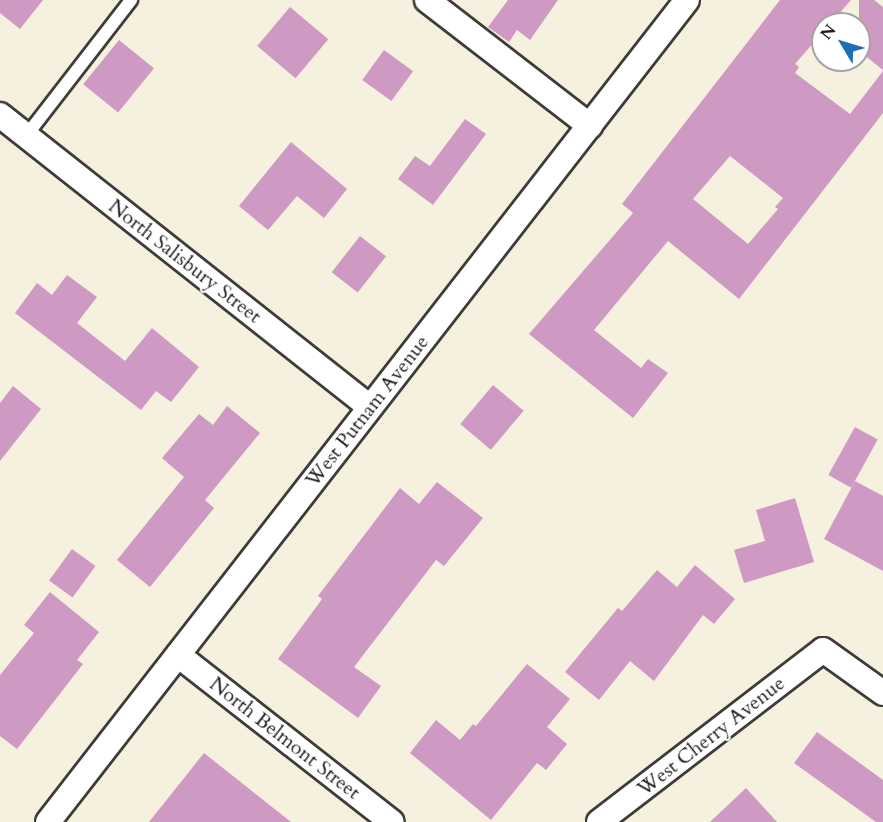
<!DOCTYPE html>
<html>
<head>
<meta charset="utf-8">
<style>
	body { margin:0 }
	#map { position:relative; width:883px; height:822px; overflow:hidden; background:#f6f0df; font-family:Cardo,serif }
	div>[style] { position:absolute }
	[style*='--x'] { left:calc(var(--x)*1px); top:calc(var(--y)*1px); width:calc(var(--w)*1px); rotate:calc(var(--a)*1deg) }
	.building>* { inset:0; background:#ce99c3; transform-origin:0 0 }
	.roads { filter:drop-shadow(2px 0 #3d3c39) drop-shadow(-2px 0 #3d3c39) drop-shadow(0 2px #3d3c39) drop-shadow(0 -2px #3d3c39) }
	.service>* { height:12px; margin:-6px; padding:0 6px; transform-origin:6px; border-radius:6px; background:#fff }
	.minor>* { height:24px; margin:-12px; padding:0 12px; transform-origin:12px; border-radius:12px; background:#fff }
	span { translate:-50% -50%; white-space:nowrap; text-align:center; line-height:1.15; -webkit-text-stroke:4.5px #fff; paint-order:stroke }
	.street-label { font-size:20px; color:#1c1c1c }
	.north { position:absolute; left:811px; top:12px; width:60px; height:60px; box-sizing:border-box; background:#fff; border:2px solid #a4a4a4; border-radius:50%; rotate:308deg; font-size:16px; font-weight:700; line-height:24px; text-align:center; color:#1c1c1c }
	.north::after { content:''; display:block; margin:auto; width:21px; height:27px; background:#1f6fb2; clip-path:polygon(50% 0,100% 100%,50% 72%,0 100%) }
</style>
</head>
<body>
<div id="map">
	<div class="building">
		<i style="clip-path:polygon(0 0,43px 0,20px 29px,0 13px)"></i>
		<i style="clip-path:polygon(508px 0,558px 0,530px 40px,517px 30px,509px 42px,488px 27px)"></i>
		<i style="clip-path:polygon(evenodd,780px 0,851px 0,830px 24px,823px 24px,823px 32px,795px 64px,799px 67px,795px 73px,850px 114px,883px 71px,883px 113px,739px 299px,668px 241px,594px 330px,641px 368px,648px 359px,668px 373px,633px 418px,529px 334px,633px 213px,622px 204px,780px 0,730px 156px,783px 198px,775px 207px,778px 209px,748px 244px,693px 199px,730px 156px)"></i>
		<i style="clip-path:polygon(859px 0,874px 0,883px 7px,883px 70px,859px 51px)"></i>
		<i style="left:290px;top:7px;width:50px;height:51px;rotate:40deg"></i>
		<i style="left:119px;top:40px;width:45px;height:57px;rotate:39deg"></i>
		<i style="left:384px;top:50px;width:36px;height:37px;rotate:36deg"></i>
		<i style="clip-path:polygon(465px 119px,486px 134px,433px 205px,398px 179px,415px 156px,430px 166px)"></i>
		<i style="clip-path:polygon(291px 142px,347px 189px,324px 218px,297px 196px,268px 230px,239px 206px)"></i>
		<i style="left:360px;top:236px;width:33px;height:46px;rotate:38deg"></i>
		<i style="clip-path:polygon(67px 275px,97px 297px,77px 323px,125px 361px,152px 328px,199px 367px,171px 402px,156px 391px,141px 410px,15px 313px,37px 283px,52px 295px)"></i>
		<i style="left:493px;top:385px;width:40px;height:51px;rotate:40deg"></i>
		<i style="clip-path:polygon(13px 386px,41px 409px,0 461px,0 403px)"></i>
		<i style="clip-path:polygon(227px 406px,260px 433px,205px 500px,214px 508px,150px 587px,117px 560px,184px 477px,162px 458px,199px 414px,213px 425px)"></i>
		<i style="left:855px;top:427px;width:26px;height:55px;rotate:29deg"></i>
		<i style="clip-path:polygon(855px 481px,883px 496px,883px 571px,824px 539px)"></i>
		<i style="clip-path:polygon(437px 482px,483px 518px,444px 566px,436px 560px,354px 667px,381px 686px,358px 718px,278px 659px,322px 599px,318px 596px,400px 488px,419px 504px)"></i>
		<i style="clip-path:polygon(795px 498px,814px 562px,744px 583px,734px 550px,765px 541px,756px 510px)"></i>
		<i style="left:72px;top:549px;width:29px;height:39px;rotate:36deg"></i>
		<i style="clip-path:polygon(695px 565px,735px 599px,714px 624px,703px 615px,654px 681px,630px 661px,599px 700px,565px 672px,618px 608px,622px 611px,657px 570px,677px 587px)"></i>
		<i style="clip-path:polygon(50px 592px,99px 632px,77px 660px,83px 664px,17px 749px,0 736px,0 675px,34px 633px,24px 625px)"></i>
		<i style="clip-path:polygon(527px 664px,570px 699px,547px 727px,567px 744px,546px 770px,537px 763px,491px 820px,410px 753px,436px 720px,460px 740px,473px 724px,476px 726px)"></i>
		<i style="clip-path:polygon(817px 732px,883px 780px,883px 822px,876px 822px,794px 763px)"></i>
		<i style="clip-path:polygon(204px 753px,291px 822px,149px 822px)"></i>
		<i style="clip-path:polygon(746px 788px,777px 822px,710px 822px)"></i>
	</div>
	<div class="roads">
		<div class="service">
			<i style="--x:26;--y:136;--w:172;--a:-52.3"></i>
		</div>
		<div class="minor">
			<i style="--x:427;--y:0;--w:206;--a:37.7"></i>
			<i style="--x:0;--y:115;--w:471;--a:38.3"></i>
			<i style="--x:178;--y:655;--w:271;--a:38"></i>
			<i style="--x:48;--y:822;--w:1041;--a:-52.14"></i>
			<i style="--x:599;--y:822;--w:282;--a:-37.5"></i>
			<i style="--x:823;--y:650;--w:74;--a:35.6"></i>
		</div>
	</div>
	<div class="street-label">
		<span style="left:185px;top:261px;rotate:38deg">North Salisbury Street</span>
		<span style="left:367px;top:411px;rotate:-52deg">West Putnam Avenue</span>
		<span style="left:711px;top:736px;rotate:-38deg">West Cherry Avenue</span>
		<span style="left:285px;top:738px;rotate:38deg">North Belmont Street</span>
	</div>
	<div class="north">N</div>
</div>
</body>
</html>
